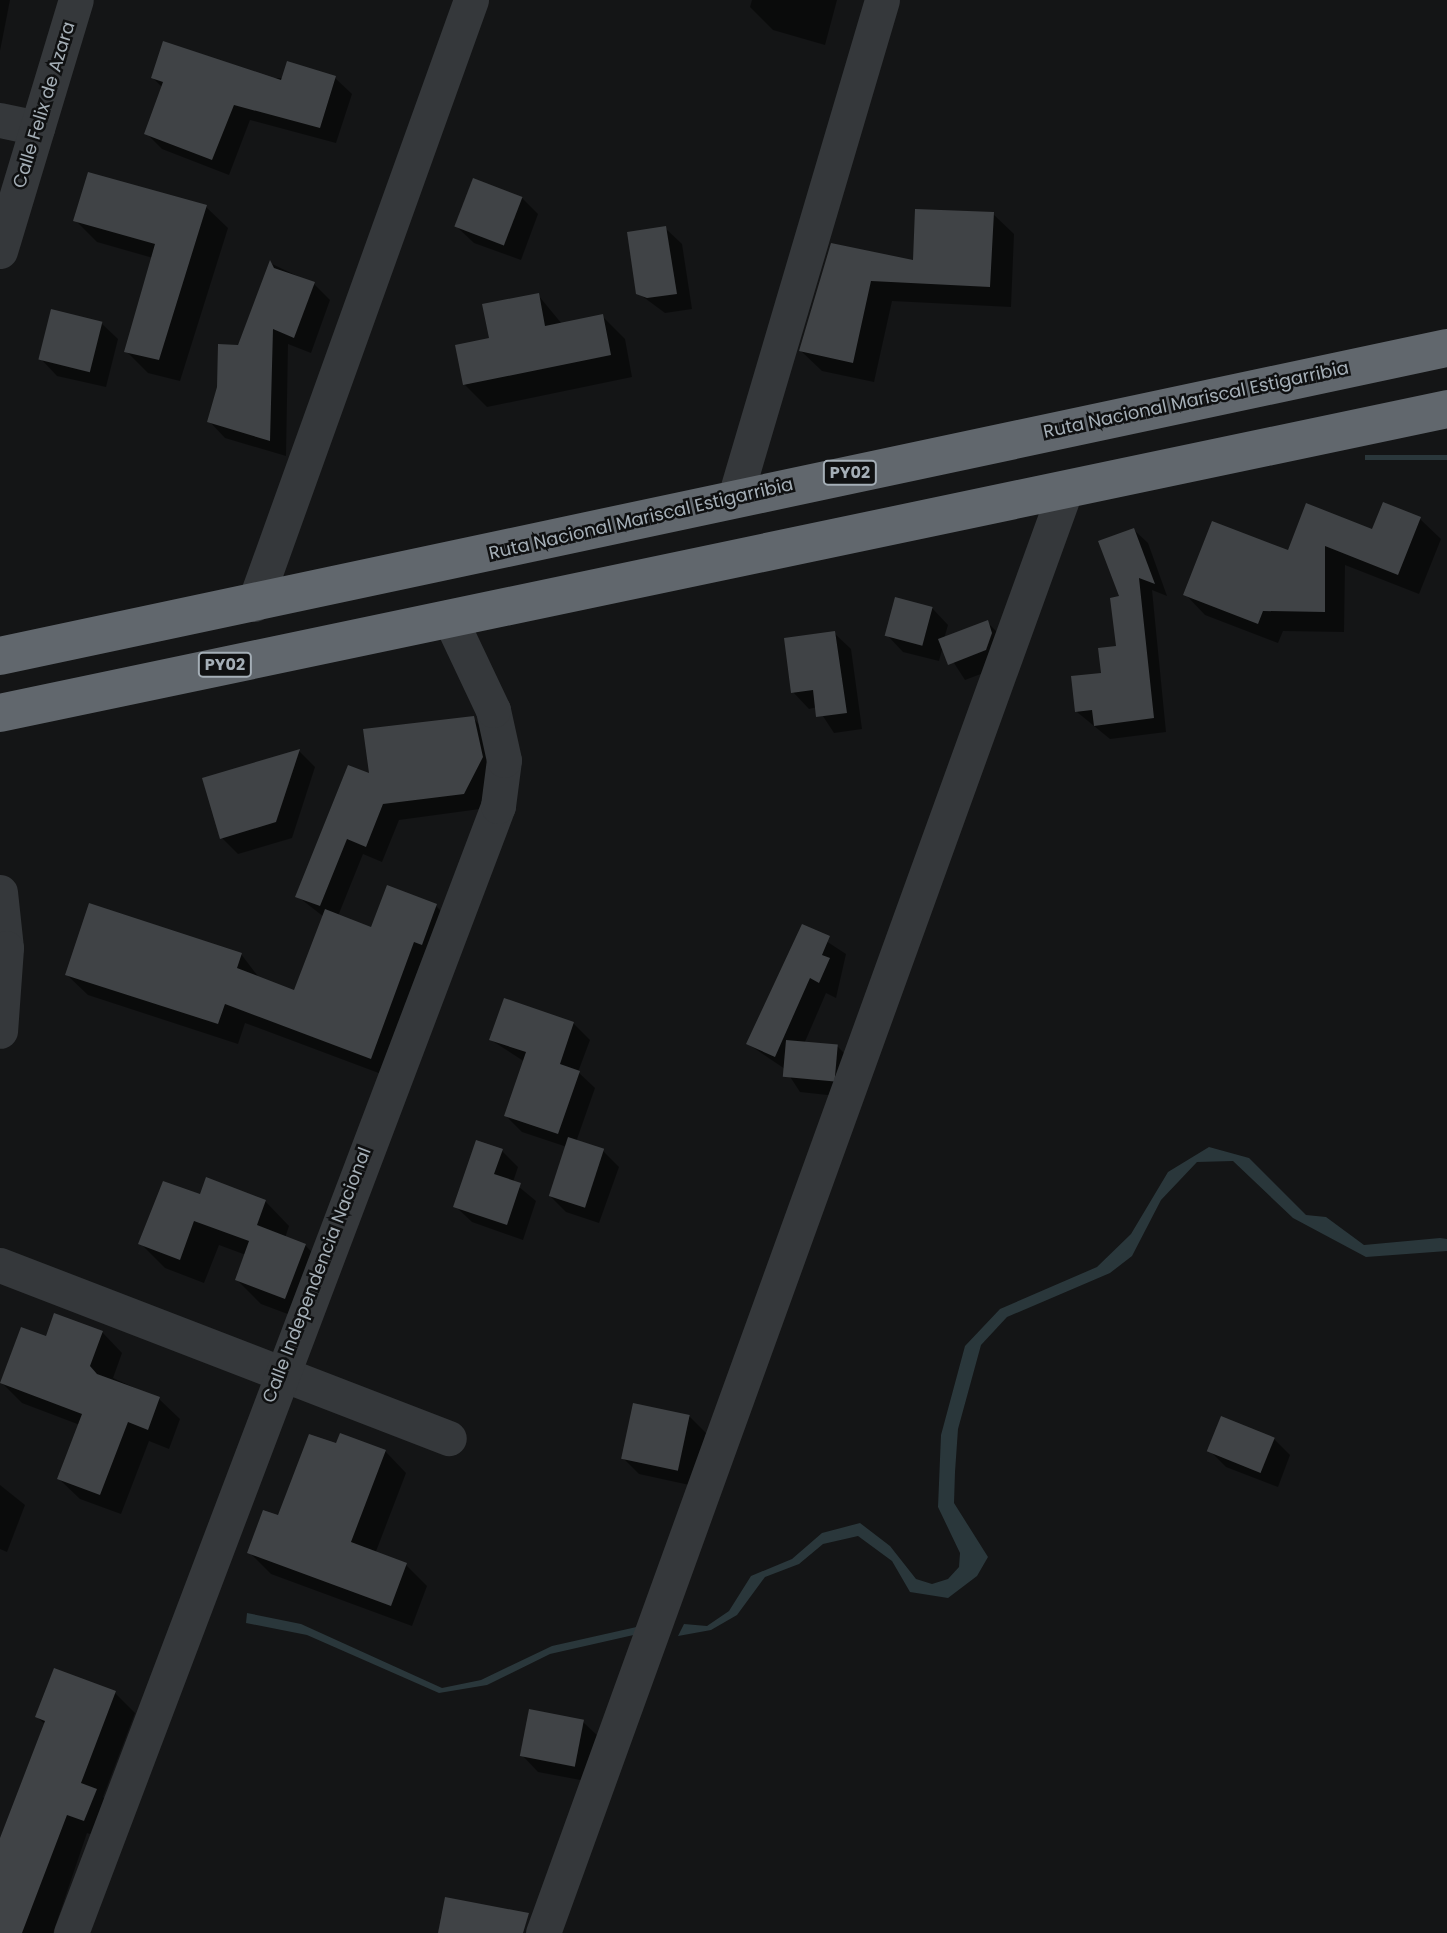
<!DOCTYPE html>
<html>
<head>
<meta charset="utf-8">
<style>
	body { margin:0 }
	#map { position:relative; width:1447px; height:1933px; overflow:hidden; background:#141516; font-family:Poppins,sans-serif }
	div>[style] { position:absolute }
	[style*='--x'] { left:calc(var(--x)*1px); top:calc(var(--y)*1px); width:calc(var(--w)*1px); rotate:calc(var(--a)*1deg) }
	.water>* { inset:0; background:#2a373b; transform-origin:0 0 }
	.shadow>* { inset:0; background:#0007 }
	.building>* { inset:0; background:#404346; transform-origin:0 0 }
	.minor>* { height:35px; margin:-17.5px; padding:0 17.5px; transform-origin:17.5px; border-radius:17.5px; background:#35383b }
	.highway>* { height:38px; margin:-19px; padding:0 19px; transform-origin:19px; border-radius:19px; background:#61676d }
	span { translate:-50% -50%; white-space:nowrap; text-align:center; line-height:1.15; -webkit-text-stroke:5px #0f1011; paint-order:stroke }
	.shield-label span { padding:2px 5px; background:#0f1011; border:2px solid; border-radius:5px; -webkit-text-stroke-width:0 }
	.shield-label { font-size:16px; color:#a5afb7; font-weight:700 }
	.street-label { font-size:18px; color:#a5afb7 }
</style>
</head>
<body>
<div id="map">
	<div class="water">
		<i style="left:1447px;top:455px;width:5px;height:82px;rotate:90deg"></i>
		<i style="clip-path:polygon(1209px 1147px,1249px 1158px,1306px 1215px,1326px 1217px,1364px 1245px,1440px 1238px,1447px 1239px,1447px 1251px,1366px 1257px,1293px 1218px,1233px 1161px,1197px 1162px,1161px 1200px,1132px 1256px,1110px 1273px,1007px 1317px,981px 1345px,958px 1429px,955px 1472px,954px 1503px,988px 1557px,977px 1576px,948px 1598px,910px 1592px,892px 1561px,858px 1536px,823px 1544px,799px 1564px,765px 1577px,737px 1615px,711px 1630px,678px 1636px,684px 1624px,707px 1626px,729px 1611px,751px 1576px,792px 1559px,822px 1533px,860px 1523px,890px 1546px,916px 1579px,932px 1584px,948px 1579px,959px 1567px,960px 1553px,938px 1507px,941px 1435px,965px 1346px,1000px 1309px,1097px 1267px,1131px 1234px,1168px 1172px)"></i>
		<i style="clip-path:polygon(247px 1613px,301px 1624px,442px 1688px,481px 1680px,552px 1646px,641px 1626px,638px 1634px,550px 1654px,487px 1685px,439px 1693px,307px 1635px,246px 1623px)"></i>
	</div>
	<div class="shadow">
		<i style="clip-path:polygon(0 0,10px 0,0 51px)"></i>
		<i style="clip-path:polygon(752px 0,837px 0,825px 45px,773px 30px,750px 7px)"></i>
		<i style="clip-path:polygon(153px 78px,335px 78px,352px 94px,336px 143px,250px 120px,229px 175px,162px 149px,146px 133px,163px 88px)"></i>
		<i style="clip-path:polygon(522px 198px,538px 214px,521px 260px,474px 243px,457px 227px)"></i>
		<i style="clip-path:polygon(206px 207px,228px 228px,180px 381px,148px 373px,126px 351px,153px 258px,97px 242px,75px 220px)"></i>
		<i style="clip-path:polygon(993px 214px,1014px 234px,1011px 307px,892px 301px,874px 382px,822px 371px,801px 351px,832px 246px,914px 263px)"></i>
		<i style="clip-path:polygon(665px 228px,682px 244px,692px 309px,665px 313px,638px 293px)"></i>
		<i style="clip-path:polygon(270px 263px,314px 284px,330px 300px,311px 353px,288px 344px,286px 456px,225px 438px,209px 421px)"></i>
		<i style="clip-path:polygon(538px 295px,562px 324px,602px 316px,625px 339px,632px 377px,487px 407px,465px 385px,491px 339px)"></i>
		<i style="clip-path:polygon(101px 323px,118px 339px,106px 387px,57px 376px,41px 359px)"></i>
		<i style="clip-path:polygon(1384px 504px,1420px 519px,1441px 539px,1419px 594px,1345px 565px,1344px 632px,1283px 631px,1278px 643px,1205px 615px,1185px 594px,1289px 553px,1373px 531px)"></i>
		<i style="clip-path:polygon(1134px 530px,1148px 543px,1167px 596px,1152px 590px,1166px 732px,1110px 739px,1077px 712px,1118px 648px)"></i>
		<i style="clip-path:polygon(932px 608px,948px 625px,944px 639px,987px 622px,1004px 639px,1002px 666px,965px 680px,943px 646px,939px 661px,903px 652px,887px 635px)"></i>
		<i style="clip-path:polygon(834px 633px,851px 649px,862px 729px,834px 733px,817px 707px,809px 709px,793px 692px)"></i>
		<i style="clip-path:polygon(473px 718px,489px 735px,498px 775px,480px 809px,399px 820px,382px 862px,363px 854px,338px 916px,372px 929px,436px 906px,456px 926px,392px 1078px,245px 1023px,238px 1044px,88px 995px,67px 975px,241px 954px,260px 979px,295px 992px,324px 917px,297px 896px,371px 776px)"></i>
		<i style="clip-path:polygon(299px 751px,315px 767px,292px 838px,238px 854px,222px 838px)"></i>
		<i style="clip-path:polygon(803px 926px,846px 954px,836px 998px,826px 993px,804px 1044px,838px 1047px,854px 1063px,846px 1097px,800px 1092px,785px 1069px,748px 1044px)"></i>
		<i style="clip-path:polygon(573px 1023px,590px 1040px,578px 1072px,595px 1088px,576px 1142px,603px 1151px,619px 1167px,599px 1223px,566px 1212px,550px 1196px,567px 1147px,522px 1132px,506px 1116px,525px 1062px,491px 1040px)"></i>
		<i style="clip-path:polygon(502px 1151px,518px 1167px,513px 1182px,536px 1201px,523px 1240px,472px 1222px,455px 1206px)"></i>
		<i style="clip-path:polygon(201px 1197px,265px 1201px,289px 1226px,285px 1238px,305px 1245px,329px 1270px,309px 1322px,261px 1304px,237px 1280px,246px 1255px,219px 1245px,204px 1283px,165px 1268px,140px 1243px)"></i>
		<i style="clip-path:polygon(102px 1332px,122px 1353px,113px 1378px,159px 1399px,180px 1419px,169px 1449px,149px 1441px,121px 1514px,80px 1499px,59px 1479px,80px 1425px,22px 1403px,2px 1383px,47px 1338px)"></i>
		<i style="clip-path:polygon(689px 1416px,706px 1433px,694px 1486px,639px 1474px,623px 1458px)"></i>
		<i style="clip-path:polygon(1274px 1439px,1290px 1455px,1278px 1487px,1226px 1467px,1209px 1450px)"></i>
		<i style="clip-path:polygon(337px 1445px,385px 1451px,406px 1473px,375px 1554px,406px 1565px,427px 1586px,412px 1626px,271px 1574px,249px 1552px)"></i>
		<i style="clip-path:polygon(0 1485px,25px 1505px,7px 1552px,0 1549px)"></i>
		<i style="clip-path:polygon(115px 1693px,135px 1713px,103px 1797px,115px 1810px,104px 1839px,87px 1833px,53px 1933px,0 1933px,0 1844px,46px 1725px,37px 1717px)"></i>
		<i style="clip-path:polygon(583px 1722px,600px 1738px,591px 1782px,538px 1772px,522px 1755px)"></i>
	</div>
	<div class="building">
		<i style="clip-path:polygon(163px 41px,281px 80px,287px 61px,336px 76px,320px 128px,234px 105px,212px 160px,144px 134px,163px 82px,151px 78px)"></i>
		<i style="clip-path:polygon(88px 172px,207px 205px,159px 360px,124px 352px,155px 244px,73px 221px)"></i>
		<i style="left:473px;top:178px;width:53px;height:52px;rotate:21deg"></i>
		<i style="clip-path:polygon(915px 209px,994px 212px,990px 287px,871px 281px,853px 363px,799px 351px,831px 243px,913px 260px)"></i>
		<i style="clip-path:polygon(666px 226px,677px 294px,647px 298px,636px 294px,627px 232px)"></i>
		<i style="clip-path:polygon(270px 260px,274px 268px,315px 282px,294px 338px,273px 329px,270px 441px,207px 422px,217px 387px,218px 344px,238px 345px)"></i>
		<i style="clip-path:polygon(539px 293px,545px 326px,603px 314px,611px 355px,463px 385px,455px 345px,489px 338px,482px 304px)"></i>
		<i style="left:51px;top:309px;width:53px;height:52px;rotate:14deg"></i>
		<i style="clip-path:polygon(1383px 502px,1421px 517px,1398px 575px,1325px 546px,1325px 612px,1263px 611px,1258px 624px,1183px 595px,1212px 521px,1288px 550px,1306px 503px,1372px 529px)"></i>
		<i style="clip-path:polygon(1134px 528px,1155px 584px,1139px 578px,1154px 718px,1094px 726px,1092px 710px,1075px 712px,1071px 676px,1101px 673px,1098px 648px,1116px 646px,1110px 598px,1119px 596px,1098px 541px)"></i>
		<i style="left:895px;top:597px;width:39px;height:40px;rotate:15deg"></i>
		<i style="clip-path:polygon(988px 620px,992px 633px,986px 650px,948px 665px,938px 639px)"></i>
		<i style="clip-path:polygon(835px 631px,847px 713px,816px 717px,813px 690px,791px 693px,784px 638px)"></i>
		<i style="clip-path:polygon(474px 716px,483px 757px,464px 794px,383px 804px,366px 847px,347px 839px,320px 906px,295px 897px,348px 765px,369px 773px,363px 729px)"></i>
		<i style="clip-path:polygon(300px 749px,276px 822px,220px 839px,202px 778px)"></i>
		<i style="clip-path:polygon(387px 885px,437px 904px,422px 945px,414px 942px,371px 1059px,225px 1004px,218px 1024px,65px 975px,89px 903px,242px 953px,237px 968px,294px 990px,325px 909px,371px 927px)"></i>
		<i style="clip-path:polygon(802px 924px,830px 936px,822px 955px,830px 958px,819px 983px,810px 978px,775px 1057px,746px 1044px)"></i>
		<i style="clip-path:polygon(504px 998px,574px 1022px,560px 1064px,580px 1071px,558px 1134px,504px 1116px,526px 1052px,489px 1040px)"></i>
		<i style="left:786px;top:1040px;width:52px;height:37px;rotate:5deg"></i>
		<i style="left:568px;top:1137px;width:38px;height:62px;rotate:18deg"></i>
		<i style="clip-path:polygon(476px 1140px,503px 1149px,494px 1174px,521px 1183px,507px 1225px,453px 1207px)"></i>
		<i style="clip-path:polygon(206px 1177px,266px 1200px,257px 1225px,306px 1244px,285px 1299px,235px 1280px,249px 1241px,194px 1221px,180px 1260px,138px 1244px,163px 1181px,200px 1194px)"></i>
		<i style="clip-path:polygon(54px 1313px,103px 1331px,90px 1366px,97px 1374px,160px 1397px,148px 1430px,128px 1422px,100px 1495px,57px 1479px,82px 1414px,0 1383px,21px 1327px,46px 1336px)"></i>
		<i style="left:633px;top:1403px;width:58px;height:57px;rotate:12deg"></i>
		<i style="left:1221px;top:1416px;width:58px;height:38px;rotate:22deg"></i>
		<i style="clip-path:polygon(340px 1433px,386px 1450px,351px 1542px,407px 1563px,391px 1606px,247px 1553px,263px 1510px,278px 1515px,309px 1434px,336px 1443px)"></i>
		<i style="clip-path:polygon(54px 1668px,116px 1691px,81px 1783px,97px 1789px,84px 1821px,67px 1815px,22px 1933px,0 1933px,0 1838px,45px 1721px,35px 1717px)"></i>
		<i style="left:529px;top:1709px;width:56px;height:48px;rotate:11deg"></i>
		<i style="clip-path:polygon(445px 1897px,529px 1913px,523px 1933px,438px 1933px)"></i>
	</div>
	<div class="minor">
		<i style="--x:0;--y:120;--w:38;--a:12"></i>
		<i style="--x:0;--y:251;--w:262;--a:-73.2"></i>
		<i style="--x:735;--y:497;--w:518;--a:-73.52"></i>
		<i style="--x:254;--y:604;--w:642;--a:-70.24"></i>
		<i style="--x:0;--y:892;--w:56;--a:83.9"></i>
		<i style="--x:6;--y:948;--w:83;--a:94.1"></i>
		<i style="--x:0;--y:1265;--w:481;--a:21.1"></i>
		<i style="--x:71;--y:1933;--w:1205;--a:-69.25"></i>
		<i style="--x:498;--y:806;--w:46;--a:-82.6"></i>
		<i style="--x:504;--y:760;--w:51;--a:-102.4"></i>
		<i style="--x:493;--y:710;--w:103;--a:-115.3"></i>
		<i style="--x:543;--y:1933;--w:1534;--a:-70.1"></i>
	</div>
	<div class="highway">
		<i style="--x:0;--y:656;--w:1479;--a:-12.02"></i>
		<i style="--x:0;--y:713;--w:1479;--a:-11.86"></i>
	</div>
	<div class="shield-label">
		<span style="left:850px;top:473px">PY02</span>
		<span style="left:225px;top:665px">PY02</span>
	</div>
	<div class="street-label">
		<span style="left:44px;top:105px;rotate:-73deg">Calle Felix de Azara</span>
		<span style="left:1196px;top:400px;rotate:-12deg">Ruta Nacional Mariscal Estigarribia</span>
		<span style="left:641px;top:519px;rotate:-13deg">Ruta Nacional Mariscal Estigarribia</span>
		<span style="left:317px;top:1275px;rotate:-69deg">Calle Independencia Nacional</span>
	</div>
</div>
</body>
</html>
